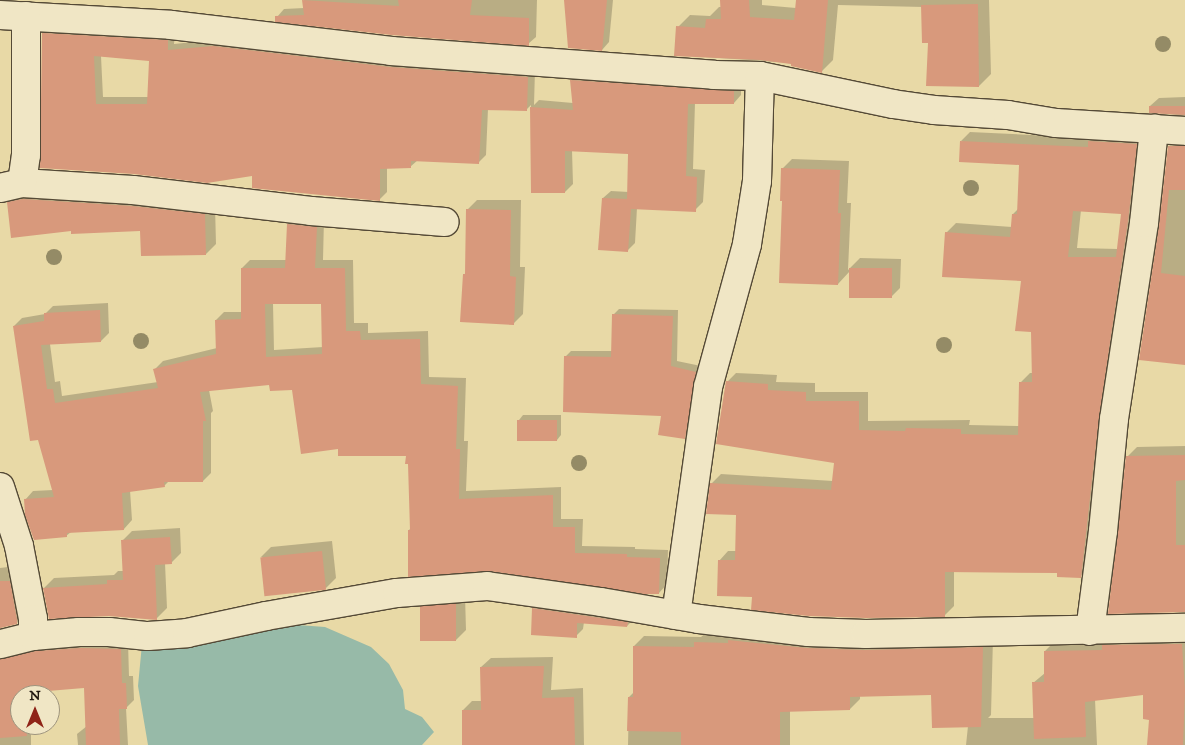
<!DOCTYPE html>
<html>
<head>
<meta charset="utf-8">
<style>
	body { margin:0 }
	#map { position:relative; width:1185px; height:745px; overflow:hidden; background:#e8d9a6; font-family:"IM FELL DW Pica",serif }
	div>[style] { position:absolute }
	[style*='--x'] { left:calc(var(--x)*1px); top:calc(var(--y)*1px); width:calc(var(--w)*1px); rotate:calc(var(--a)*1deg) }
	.water>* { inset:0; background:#97baa8 }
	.shadow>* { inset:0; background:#0003 }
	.building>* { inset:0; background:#d8997c; transform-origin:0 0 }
	.roads { filter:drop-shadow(1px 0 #544936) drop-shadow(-1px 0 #544936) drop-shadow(0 1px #544936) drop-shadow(0 -1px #544936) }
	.minor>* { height:28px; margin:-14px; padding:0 14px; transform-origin:14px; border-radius:14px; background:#f0e6c5 }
	.trees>* { width:16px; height:16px; margin:-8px; border-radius:50%; background:#948b66 }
	span { translate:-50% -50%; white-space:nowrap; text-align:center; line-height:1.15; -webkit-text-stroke:4.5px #f0e6c5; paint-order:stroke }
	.north { position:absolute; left:10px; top:685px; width:50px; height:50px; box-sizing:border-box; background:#f0e6c5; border:1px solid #9e947d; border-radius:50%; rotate:0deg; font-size:14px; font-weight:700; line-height:20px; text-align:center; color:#221910 }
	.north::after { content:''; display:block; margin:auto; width:18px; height:22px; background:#8f2418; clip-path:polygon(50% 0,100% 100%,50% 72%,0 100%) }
</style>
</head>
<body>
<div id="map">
	<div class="water">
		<i style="clip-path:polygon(298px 625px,325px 627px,371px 647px,389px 664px,403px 690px,405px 709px,422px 717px,434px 732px,422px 745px,148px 745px,138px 686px,142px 644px,194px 642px)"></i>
	</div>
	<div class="shadow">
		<i style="clip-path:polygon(304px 0,537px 0,536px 37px,528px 44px,277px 17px,284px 9px,304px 8px)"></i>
		<i style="clip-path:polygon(565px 0,613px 0,609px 42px,602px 50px)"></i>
		<i style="clip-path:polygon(721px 0,762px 0,762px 5px,796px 8px,797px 0,989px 0,991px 74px,979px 86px,929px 41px,923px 7px,838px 5px,833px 60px,821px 72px,792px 63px,676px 55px,678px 27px,690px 15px,710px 16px,719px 7px,722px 7px)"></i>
		<i style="clip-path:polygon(evenodd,50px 26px,175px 34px,174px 44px,221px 39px,535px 70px,534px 105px,539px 100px,573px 103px,572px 80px,579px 73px,741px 84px,741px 95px,734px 103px,695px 103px,693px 169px,705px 170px,703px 202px,695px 210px,637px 208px,635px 243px,627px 251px,603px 198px,611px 191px,629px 192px,630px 152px,572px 150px,573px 184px,565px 192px,532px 192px,531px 105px,526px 110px,488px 109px,486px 155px,478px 163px,418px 160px,410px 167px,387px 168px,387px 192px,379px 200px,253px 175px,134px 173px,43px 34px,50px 26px,101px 56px,150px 60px,148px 97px,103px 97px,101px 56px)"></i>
		<i style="clip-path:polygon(1185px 97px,1185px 116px,1150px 112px,1150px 106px,1159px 98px)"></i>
		<i style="clip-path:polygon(evenodd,970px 132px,1092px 138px,1145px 135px,1090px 567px,1081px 576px,1059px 571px,954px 571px,954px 606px,944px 616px,754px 595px,719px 561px,728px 551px,736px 551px,737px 514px,711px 484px,721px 474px,833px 481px,835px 462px,727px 382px,736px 373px,777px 375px,776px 382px,815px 383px,815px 392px,868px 392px,868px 421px,970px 420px,969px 425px,1019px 426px,1020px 383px,1030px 373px,1033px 373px,1032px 331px,1023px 280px,946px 233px,956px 223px,1012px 227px,1013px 214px,1018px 209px,1021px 164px,961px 141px,970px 132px,1081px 210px,1123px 213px,1118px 249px,1077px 248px,1081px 210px)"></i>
		<i style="clip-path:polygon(1178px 137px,1185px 137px,1185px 364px,1140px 359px,1161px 226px,1169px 146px)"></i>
		<i style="clip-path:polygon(792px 159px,849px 161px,847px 203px,851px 203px,848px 270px,860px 258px,901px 259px,900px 288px,890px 298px,850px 271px,838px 284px,784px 200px,782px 169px)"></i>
		<i style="clip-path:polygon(18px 193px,215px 205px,216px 244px,206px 254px,142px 230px,72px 230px,8px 203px)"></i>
		<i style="clip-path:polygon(477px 200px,521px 200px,520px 267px,525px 267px,523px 314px,513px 324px,464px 275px,466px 272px,467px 210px)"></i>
		<i style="clip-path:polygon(evenodd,296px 216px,324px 219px,323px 260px,353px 260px,354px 323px,368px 323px,368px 333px,428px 331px,429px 377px,466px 378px,464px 441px,468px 441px,466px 491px,561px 487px,561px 519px,583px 519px,582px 546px,635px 547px,635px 549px,668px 550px,667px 584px,659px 593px,409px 530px,411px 528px,409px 463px,407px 455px,339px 447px,293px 389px,271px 384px,209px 390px,213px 411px,211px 413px,211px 473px,203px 481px,169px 481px,164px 486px,130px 490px,132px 520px,124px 529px,71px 532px,66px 536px,25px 500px,33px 491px,53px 490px,14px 326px,22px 318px,45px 314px,53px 306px,108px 303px,109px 333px,101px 341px,50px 344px,55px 382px,60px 381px,62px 396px,158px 382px,154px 370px,163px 361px,217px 348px,216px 320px,224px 312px,242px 312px,242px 268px,250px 260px,286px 260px,288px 224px,296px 216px,273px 303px,322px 303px,323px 347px,274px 350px,273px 303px)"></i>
		<i style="clip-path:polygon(619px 309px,678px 310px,677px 361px,701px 366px,690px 432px,684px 438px,662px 415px,565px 357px,571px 351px,612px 351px,613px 315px)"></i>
		<i style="clip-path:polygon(523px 415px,561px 415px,561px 435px,557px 440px,519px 420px)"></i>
		<i style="clip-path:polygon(1185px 446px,1185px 611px,1127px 457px,1137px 447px)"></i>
		<i style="clip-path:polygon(180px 528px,181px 553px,171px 563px,165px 563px,167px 608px,157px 618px,44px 588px,54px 578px,114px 575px,118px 571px,124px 571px,122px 541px,132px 531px)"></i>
		<i style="clip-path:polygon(332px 541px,336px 578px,326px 588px,261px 557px,271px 547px)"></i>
		<i style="clip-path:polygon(16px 566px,24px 615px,17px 623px,0 628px,0 568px)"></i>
		<i style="clip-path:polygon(465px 595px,466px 630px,456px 640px,421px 607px,431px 597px)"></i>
		<i style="clip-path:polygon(540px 602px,634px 619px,627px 626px,584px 622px,583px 629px,576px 636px,534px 609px)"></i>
		<i style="clip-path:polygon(706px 633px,993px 638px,991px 715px,988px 718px,1034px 718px,1033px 683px,1045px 673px,1045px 651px,1055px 641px,1185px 634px,1185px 745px,1148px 745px,1150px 718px,1144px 694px,1095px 699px,1097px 745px,966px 745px,968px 726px,932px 694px,860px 695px,860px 699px,850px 709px,790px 711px,790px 745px,628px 745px,629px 697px,634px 692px,634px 646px,644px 636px,701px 637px)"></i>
		<i style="clip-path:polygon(128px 642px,129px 676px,133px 676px,134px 700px,126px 708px,128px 745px,78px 745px,77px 734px,87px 726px,85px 687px,32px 691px,32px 695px,20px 695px,20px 725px,34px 725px,31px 731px,31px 745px,0 745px,0 650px,44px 644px)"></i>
		<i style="clip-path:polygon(553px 657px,551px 690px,583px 688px,584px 745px,463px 745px,463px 710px,472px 701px,482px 701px,481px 667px,491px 658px)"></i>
	</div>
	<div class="building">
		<i style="clip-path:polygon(302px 0,399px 6px,398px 0,472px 0,470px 15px,529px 18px,529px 46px,392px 35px,275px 22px,275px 16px,304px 15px)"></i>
		<i style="clip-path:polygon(564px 0,607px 0,602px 51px,568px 48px)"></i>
		<i style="clip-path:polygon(720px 0,749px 0,750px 17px,794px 20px,796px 0,828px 0,822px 73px,791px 66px,791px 64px,761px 60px,674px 56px,676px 26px,705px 28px,706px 19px,721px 19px)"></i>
		<i style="clip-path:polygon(978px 4px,979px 87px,926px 86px,928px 43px,922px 43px,921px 5px)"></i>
		<i style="clip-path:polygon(evenodd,42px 33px,168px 40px,168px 50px,213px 46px,390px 67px,528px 77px,527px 111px,482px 110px,479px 164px,411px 161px,411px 168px,380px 169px,380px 201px,252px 188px,252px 176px,207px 183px,134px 174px,40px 168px,42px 33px,94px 56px,149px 61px,147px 104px,96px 104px,94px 56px)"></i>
		<i style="clip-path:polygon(570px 80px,734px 91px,734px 104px,688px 104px,686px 176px,697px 177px,696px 212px,631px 209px,628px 252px,598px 250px,602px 198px,627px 199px,628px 154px,565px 151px,565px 193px,531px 193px,530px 107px,573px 110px)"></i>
		<i style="clip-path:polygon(1149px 106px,1185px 106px,1185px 115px,1149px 113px)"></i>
		<i style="clip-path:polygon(evenodd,960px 141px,1088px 147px,1088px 141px,1137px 144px,1128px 221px,1099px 417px,1081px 578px,1057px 577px,1057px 573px,945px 572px,945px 617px,866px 618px,809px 616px,751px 610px,752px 597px,717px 596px,718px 560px,735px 560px,736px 515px,706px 514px,710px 483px,831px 490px,834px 463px,716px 444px,726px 381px,768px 384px,768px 390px,806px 392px,806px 401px,859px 401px,859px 430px,905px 431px,906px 428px,961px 429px,961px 434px,1018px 435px,1019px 382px,1032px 382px,1031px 332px,1015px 331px,1021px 281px,942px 277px,945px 232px,1010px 237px,1012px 214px,1017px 214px,1019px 165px,959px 162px,960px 141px,1073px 211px,1121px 214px,1116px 257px,1068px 257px,1073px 211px)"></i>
		<i style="clip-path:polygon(1168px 146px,1185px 146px,1185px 190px,1169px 190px,1161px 273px,1185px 276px,1185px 365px,1139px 360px,1159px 225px)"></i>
		<i style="clip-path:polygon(781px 168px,840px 170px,838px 213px,841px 213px,838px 285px,779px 283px,782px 201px,780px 201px)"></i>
		<i style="clip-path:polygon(23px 199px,132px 206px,205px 214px,206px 255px,141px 256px,140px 231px,71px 234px,71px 231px,11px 238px,7px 202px)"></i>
		<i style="clip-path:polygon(466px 209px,511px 210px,510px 276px,516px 277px,514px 325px,460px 322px,463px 274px,465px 274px)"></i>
		<i style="clip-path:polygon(evenodd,287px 224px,317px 227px,315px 268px,345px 268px,346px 331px,360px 331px,361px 340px,420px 339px,421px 384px,458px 386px,456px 449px,460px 449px,459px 499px,553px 495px,553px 527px,575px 527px,575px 553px,627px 554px,627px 557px,660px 558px,659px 594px,644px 594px,489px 571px,408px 577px,408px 530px,410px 530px,408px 464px,405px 464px,406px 456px,338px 456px,338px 449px,301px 454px,292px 390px,270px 391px,269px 385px,200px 392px,206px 421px,203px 421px,203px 482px,164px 482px,165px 487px,122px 493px,124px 530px,67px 533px,67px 537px,34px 540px,25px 515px,24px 499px,54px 497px,38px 440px,30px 441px,13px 326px,44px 321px,44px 313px,100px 310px,101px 342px,41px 345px,47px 389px,53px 389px,55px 403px,158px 388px,153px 369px,216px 354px,215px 320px,241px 319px,241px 268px,285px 268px,287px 224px,265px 304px,321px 304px,322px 354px,266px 357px,265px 304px)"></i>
		<i style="left:849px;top:268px;width:43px;height:30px"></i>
		<i style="clip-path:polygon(612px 314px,673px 316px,671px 366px,696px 372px,685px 439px,658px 435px,661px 416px,563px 412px,564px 356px,611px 357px)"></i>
		<i style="left:517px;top:420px;width:40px;height:21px"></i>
		<i style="clip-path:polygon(1185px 455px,1185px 480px,1176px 481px,1176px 545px,1185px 545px,1185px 612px,1108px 614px,1126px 456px)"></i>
		<i style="clip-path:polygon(170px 537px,172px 564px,155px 565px,157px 620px,109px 616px,49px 619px,43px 588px,107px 584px,107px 580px,123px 580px,121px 540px)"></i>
		<i style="left:322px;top:551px;width:39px;height:62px;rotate:84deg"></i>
		<i style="clip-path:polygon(0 581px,10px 581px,17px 620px,17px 624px,0 628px)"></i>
		<i style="left:456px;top:604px;width:37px;height:36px;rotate:90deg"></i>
		<i style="clip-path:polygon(532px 608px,628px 622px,627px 627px,577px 623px,577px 638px,531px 635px)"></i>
		<i style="clip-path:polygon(728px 640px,807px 648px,865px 650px,983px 647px,981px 727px,932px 728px,931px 695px,850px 697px,850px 710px,780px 712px,780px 745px,681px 745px,681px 732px,627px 731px,628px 697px,633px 697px,633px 646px,694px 647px,694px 642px,728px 643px)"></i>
		<i style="clip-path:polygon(1182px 644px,1185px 691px,1183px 745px,1147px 745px,1149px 720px,1143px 719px,1143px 695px,1085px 702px,1086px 737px,1034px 739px,1032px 682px,1044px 682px,1044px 651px,1102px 650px,1102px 645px)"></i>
		<i style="clip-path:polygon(80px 648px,121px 649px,122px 683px,126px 683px,127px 709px,119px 709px,120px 745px,86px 745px,84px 688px,24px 693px,24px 695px,20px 695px,20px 725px,26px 725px,27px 736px,0 738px,0 659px,36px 651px)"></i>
		<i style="clip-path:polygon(544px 666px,542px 698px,574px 697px,575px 745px,462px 745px,462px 710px,481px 710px,480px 667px)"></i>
	</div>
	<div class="roads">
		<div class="minor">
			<i style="--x:0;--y:15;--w:171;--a:3.3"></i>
			<i style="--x:171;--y:25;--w:222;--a:6.7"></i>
			<i style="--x:391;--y:51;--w:324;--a:4.2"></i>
			<i style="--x:714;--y:75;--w:46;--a:1.2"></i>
			<i style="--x:760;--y:76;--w:136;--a:11.9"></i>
			<i style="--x:893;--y:104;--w:41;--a:8.3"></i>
			<i style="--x:934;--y:110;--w:74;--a:3.9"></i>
			<i style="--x:1008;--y:115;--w:49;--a:9.5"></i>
			<i style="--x:1056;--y:123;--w:129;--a:3.5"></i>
			<i style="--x:22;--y:183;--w:111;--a:3.6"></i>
			<i style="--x:133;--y:190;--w:179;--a:6.7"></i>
			<i style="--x:311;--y:211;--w:134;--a:4.7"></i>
			<i style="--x:0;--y:188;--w:23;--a:-13"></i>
			<i style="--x:22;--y:183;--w:28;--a:-82"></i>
			<i style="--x:26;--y:155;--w:139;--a:-90"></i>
			<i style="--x:0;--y:487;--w:62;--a:72.1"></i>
			<i style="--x:19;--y:546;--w:74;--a:79.1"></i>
			<i style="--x:33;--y:619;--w:17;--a:90"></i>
			<i style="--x:33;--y:636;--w:34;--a:166"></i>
			<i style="--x:676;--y:615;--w:230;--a:-82"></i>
			<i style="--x:708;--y:387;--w:148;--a:-74.7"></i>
			<i style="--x:747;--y:244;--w:64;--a:-81"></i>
			<i style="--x:757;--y:181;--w:105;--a:-88.4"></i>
			<i style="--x:1090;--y:631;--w:101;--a:-82.6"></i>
			<i style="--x:1103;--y:531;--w:113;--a:-84.4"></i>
			<i style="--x:1114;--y:419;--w:198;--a:-81.3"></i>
			<i style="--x:1144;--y:223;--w:95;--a:-83.9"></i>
			<i style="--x:33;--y:636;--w:46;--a:-5"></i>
			<i style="--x:79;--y:632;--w:30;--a:0"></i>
			<i style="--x:109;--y:632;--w:39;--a:6"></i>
			<i style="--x:148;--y:636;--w:39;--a:-4"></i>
			<i style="--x:187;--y:633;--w:81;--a:-12.1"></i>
			<i style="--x:266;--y:616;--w:133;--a:-10"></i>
			<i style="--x:397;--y:593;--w:90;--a:-4.4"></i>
			<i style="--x:487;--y:586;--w:115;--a:8"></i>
			<i style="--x:601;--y:602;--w:99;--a:9.8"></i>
			<i style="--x:699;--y:619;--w:110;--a:6.8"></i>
			<i style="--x:808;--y:632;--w:58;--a:2"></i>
			<i style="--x:866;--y:634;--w:319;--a:-1.1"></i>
		</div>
	</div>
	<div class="trees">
		<i style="left:1163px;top:44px"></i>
		<i style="left:971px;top:188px"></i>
		<i style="left:54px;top:257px"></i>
		<i style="left:141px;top:341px"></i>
		<i style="left:944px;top:345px"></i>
		<i style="left:579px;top:463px"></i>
	</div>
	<div class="north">N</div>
</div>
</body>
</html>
